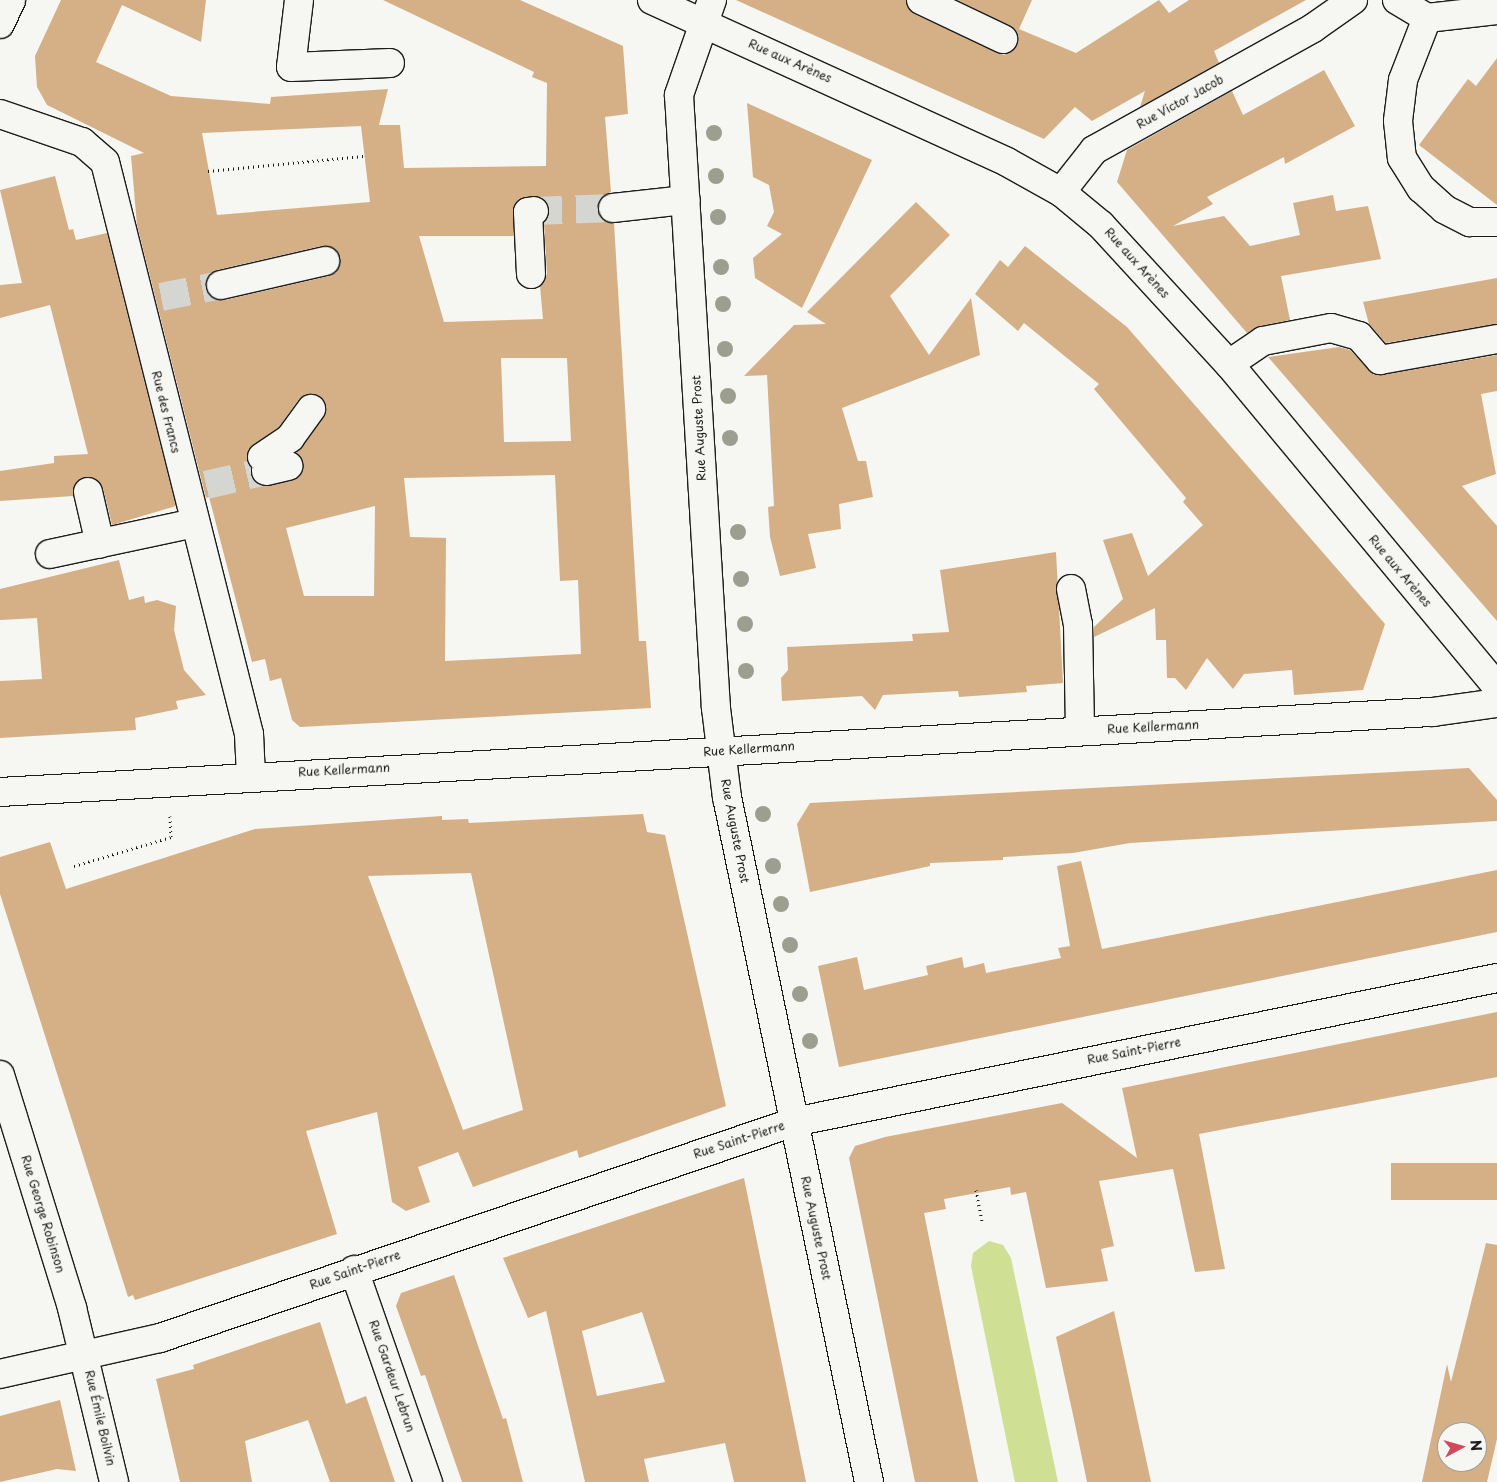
<!DOCTYPE html>
<html>
<head>
<meta charset="utf-8">
<style>
	body { margin:0 }
	#map { position:relative; width:1497px; height:1482px; overflow:hidden; background:#f6f6f2; font-family:"Playpen Sans",sans-serif }
	div>[style] { position:absolute }
	[style*='--x'] { left:calc(var(--x)*1px); top:calc(var(--y)*1px); width:calc(var(--w)*1px); rotate:calc(var(--a)*1deg) }
	.green>* { inset:0; background:#cfe094 }
	.building>* { inset:0; background:#d5b086; transform-origin:0 0 }
	.minor-tunnel>* { height:28px; margin-top:-14px; transform-origin:0; background:repeating-linear-gradient(90deg,#d5d5d2 0 28px,transparent 0 42px) }
	.path>* { height:3px; margin-top:-1.5px; transform-origin:0; background:repeating-linear-gradient(90deg,#1c1c1c 0 1px,transparent 0 5px) }
	.roads { filter:drop-shadow(1px 0 #1c1c1c) drop-shadow(-1px 0 #1c1c1c) drop-shadow(0 1px #1c1c1c) drop-shadow(0 -1px #1c1c1c) }
	.minor>* { height:28px; margin:-14px; padding:0 14px; transform-origin:14px; border-radius:14px; background:#f6f6f2 }
	.major>* { height:28px; margin:-14px; padding:0 14px; transform-origin:14px; border-radius:14px; background:#f6f6f2 }
	.trees>* { width:16px; height:16px; margin:-8px; border-radius:50%; background:#9c9f90 }
	span { translate:-50% -50%; white-space:nowrap; text-align:center; line-height:1.15; -webkit-text-stroke:4px #f6f6f2; paint-order:stroke }
	.street-label { font-size:12px; color:#1c1c1c }
	.north { position:absolute; left:1437px; top:1422px; width:50px; height:50px; box-sizing:border-box; background:#f6f6f2; border:1px solid #9f9f9c; border-radius:50%; rotate:84deg; font-size:14px; font-weight:700; line-height:20px; text-align:center; color:#1c1c1c }
	.north::after { content:''; display:block; margin:auto; width:18px; height:22px; background:#d1495b; clip-path:polygon(50% 0,100% 100%,50% 72%,0 100%) }
</style>
</head>
<body>
<div id="map">
	<div class="green">
		<i style="clip-path:polygon(989px 1241px,1003px 1245px,1011px 1258px,1058px 1482px,1015px 1482px,971px 1266px,973px 1253px)"></i>
	</div>
	<div class="building">
		<i style="clip-path:polygon(evenodd,61px 0,206px 0,201px 42px,122px 5px,96px 62px,171px 96px,270px 104px,271px 97px,388px 89px,379px 125px,400px 125px,404px 168px,546px 166px,547px 83px,532px 77px,534px 72px,383px 0,520px 0,623px 46px,628px 114px,605px 117px,611px 192px,603px 196px,597px 209px,601px 218px,614px 223px,639px 641px,646px 641px,651px 708px,300px 727px,292px 720px,281px 678px,270px 681px,265px 659px,252px 662px,209px 497px,206px 498px,137px 225px,131px 156px,144px 153px,47px 105px,37px 87px,35px 56px,61px 0,361px 126px,370px 202px,217px 215px,202px 133px,361px 126px,61px 0,532px 196px,546px 201px,549px 209px,544px 223px,547px 274px,540px 286px,543px 319px,444px 322px,419px 236px,514px 236px,514px 206px,519px 199px,532px 196px,61px 0,322px 246px,336px 250px,340px 258px,336px 272px,329px 276px,225px 300px,216px 300px,206px 289px,206px 280px,217px 270px,322px 246px,61px 0,501px 358px,567px 358px,571px 441px,504px 442px,501px 358px,61px 0,312px 393px,325px 402px,326px 411px,296px 453px,303px 462px,303px 471px,291px 481px,261px 486px,251px 475px,248px 450px,279px 427px,299px 399px,312px 393px,61px 0,555px 475px,560px 581px,578px 580px,581px 654px,445px 661px,446px 538px,410px 537px,404px 478px,555px 475px,61px 0,375px 506px,374px 596px,304px 596px,286px 528px,375px 506px)"></i>
		<i style="clip-path:polygon(736px 0,906px 0,914px 14px,1004px 55px,1017px 46px,1016px 30px,957px 0,1032px 0,1019px 29px,1076px 53px,1159px 0,1169px 13px,1189px 0,1306px 0,1214px 51px,1219px 63px,1140px 107px,1145px 91px,1092px 121px,1075px 107px,1044px 139px)"></i>
		<i style="clip-path:polygon(1497px 58px,1497px 205px,1419px 145px,1468px 79px,1476px 86px)"></i>
		<i style="clip-path:polygon(1324px 70px,1355px 126px,1285px 164px,1284px 157px,1207px 197px,1213px 204px,1173px 226px,1224px 216px,1250px 246px,1300px 235px,1293px 203px,1333px 195px,1336px 211px,1368px 206px,1381px 259px,1281px 276px,1290px 320px,1260px 326px,1247px 333px,1117px 182px,1127px 150px,1232px 91px,1243px 115px)"></i>
		<i style="clip-path:polygon(747px 103px,872px 160px,802px 308px,755px 278px,753px 258px,782px 234px,767px 226px,774px 212px,769px 185px,753px 177px)"></i>
		<i style="clip-path:polygon(55px 176px,69px 230px,73px 229px,76px 240px,107px 233px,176px 506px,112px 525px,103px 488px,92px 477px,77px 481px,73px 496px,0 501px,0 471px,54px 463px,54px 456px,88px 454px,50px 305px,0 318px,0 285px,22px 283px,0 190px)"></i>
		<i style="clip-path:polygon(916px 202px,950px 235px,890px 296px,929px 355px,971px 298px,980px 355px,842px 408px,858px 461px,866px 461px,873px 497px,839px 504px,841px 529px,808px 534px,816px 568px,780px 576px,770px 537px,768px 507px,774px 506px,767px 375px,744px 376px,794px 325px,826px 324px,807px 312px)"></i>
		<i style="clip-path:polygon(1025px 246px,1127px 327px,1385px 624px,1363px 690px,1294px 695px,1292px 670px,1244px 674px,1233px 689px,1207px 658px,1186px 690px,1175px 678px,1167px 678px,1166px 640px,1156px 640px,1155px 608px,1094px 637px,1094px 627px,1123px 599px,1103px 540px,1132px 533px,1148px 576px,1203px 525px,1183px 502px,1186px 498px,1094px 389px,1099px 384px,1024px 323px,1018px 331px,975px 294px,1000px 260px,1008px 267px)"></i>
		<i style="clip-path:polygon(1497px 278px,1497px 324px,1386px 343px,1369px 324px,1363px 302px)"></i>
		<i style="clip-path:polygon(1339px 347px,1350px 350px,1374px 375px,1382px 375px,1497px 355px,1497px 391px,1481px 394px,1496px 474px,1462px 486px,1497px 526px,1497px 621px,1268px 357px)"></i>
		<i style="clip-path:polygon(1056px 552px,1063px 683px,1026px 686px,1027px 692px,959px 697px,958px 691px,883px 695px,875px 710px,862px 696px,782px 701px,781px 678px,788px 670px,787px 647px,913px 641px,912px 634px,949px 632px,940px 570px)"></i>
		<i style="clip-path:polygon(119px 560px,129px 600px,144px 596px,145px 603px,157px 600px,176px 606px,174px 630px,184px 670px,206px 695px,176px 701px,178px 709px,135px 718px,136px 730px,0 738px,0 681px,42px 679px,37px 618px,0 620px,0 589px)"></i>
		<i style="clip-path:polygon(1469px 768px,1497px 800px,1497px 821px,1130px 843px,1073px 853px,1003px 857px,1003px 860px,930px 863px,930px 866px,810px 892px,797px 824px,810px 803px)"></i>
		<i style="clip-path:polygon(evenodd,643px 814px,647px 832px,665px 835px,726px 1106px,579px 1158px,577px 1150px,473px 1187px,458px 1152px,418px 1167px,430px 1202px,406px 1211px,392px 1202px,377px 1112px,306px 1131px,337px 1234px,135px 1300px,133px 1295px,128px 1297px,0 894px,0 857px,50px 842px,66px 889px,255px 829px,442px 816px,442px 820px,468px 819px,469px 823px,643px 814px,471px 873px,523px 1110px,463px 1130px,368px 876px,471px 873px)"></i>
		<i style="clip-path:polygon(1081px 861px,1102px 949px,1497px 870px,1497px 932px,839px 1067px,818px 966px,857px 957px,864px 990px,928px 975px,926px 966px,962px 957px,964px 968px,984px 963px,986px 973px,1061px 958px,1058px 948px,1070px 946px,1057px 866px)"></i>
		<i style="clip-path:polygon(1497px 1012px,1497px 1077px,1199px 1134px,1225px 1269px,1195px 1272px,1173px 1169px,1099px 1181px,1114px 1246px,1101px 1249px,1108px 1281px,1046px 1288px,1026px 1192px,1011px 1195px,1010px 1187px,944px 1199px,946px 1209px,924px 1213px,978px 1482px,915px 1482px,849px 1158px,855px 1146px,885px 1137px,1062px 1103px,1137px 1158px,1122px 1088px)"></i>
		<i style="left:1497px;top:1163px;width:37px;height:106px;rotate:90deg"></i>
		<i style="clip-path:polygon(evenodd,744px 1178px,806px 1482px,734px 1482px,725px 1443px,644px 1459px,649px 1482px,585px 1482px,546px 1311px,528px 1318px,503px 1258px,744px 1178px,642px 1312px,665px 1382px,597px 1396px,582px 1331px,642px 1312px)"></i>
		<i style="clip-path:polygon(evenodd,1486px 1243px,1497px 1245px,1497px 1439px,1487px 1482px,1422px 1482px,1447px 1364px,1451px 1382px,1486px 1243px,1447px 1432px,1477px 1432px,1477px 1462px,1447px 1462px,1447px 1432px)"></i>
		<i style="clip-path:polygon(454px 1275px,503px 1419px,506px 1418px,523px 1482px,462px 1482px,425px 1375px,421px 1376px,396px 1306px,401px 1293px)"></i>
		<i style="clip-path:polygon(1114px 1311px,1151px 1482px,1087px 1482px,1075px 1424px,1056px 1337px)"></i>
		<i style="clip-path:polygon(320px 1322px,346px 1404px,366px 1396px,395px 1482px,330px 1482px,308px 1420px,245px 1441px,252px 1482px,180px 1482px,156px 1379px,194px 1369px,193px 1365px)"></i>
		<i style="clip-path:polygon(60px 1400px,76px 1471px,57px 1469px,0 1482px,0 1416px)"></i>
	</div>
	<div class="minor-tunnel">
		<i style="--x:534;--y:211;--w:79;--a:-2.2"></i>
		<i style="--x:161;--y:297;--w:61;--a:-11.3"></i>
		<i style="--x:206;--y:485;--w:62;--a:-13.1"></i>
	</div>
	<div class="path">
		<i style="--x:208;--y:171;--w:156;--a:-5.5"></i>
		<i style="--x:74;--y:866;--w:101;--a:-16.6"></i>
		<i style="--x:171;--y:837;--w:21;--a:-93"></i>
		<i style="--x:976;--y:1190;--w:31;--a:79"></i>
	</div>
	<div class="roads">
		<div class="minor">
			<i style="--x:299;--y:0;--w:67;--a:96.8"></i>
			<i style="--x:291;--y:67;--w:99;--a:-2.3"></i>
			<i style="--x:712;--y:0;--w:101;--a:109.2"></i>
			<i style="--x:679;--y:95;--w:614;--a:86.55"></i>
			<i style="--x:716;--y:708;--w:90;--a:83"></i>
			<i style="--x:727;--y:797;--w:700;--a:78.29"></i>
			<i style="--x:921;--y:0;--w:91;--a:25.4"></i>
			<i style="--x:1397;--y:0;--w:35;--a:31"></i>
			<i style="--x:1427;--y:18;--w:66;--a:111.2"></i>
			<i style="--x:1403;--y:80;--w:41;--a:97"></i>
			<i style="--x:1398;--y:121;--w:37;--a:84"></i>
			<i style="--x:1402;--y:158;--w:36;--a:58"></i>
			<i style="--x:1421;--y:188;--w:31;--a:42"></i>
			<i style="--x:1444;--y:209;--w:29;--a:27"></i>
			<i style="--x:1470;--y:222;--w:27;--a:0"></i>
			<i style="--x:1427;--y:18;--w:70;--a:-6.5"></i>
			<i style="--x:0;--y:114;--w:87;--a:18.9"></i>
			<i style="--x:82;--y:142;--w:30;--a:41"></i>
			<i style="--x:105;--y:162;--w:590;--a:75.87"></i>
			<i style="--x:249;--y:734;--w:42;--a:87.3"></i>
			<i style="--x:1061;--y:192;--w:53;--a:-51.8"></i>
			<i style="--x:1094;--y:150;--w:251;--a:-29.1"></i>
			<i style="--x:1313;--y:28;--w:49;--a:-35"></i>
			<i style="--x:613;--y:208;--w:73;--a:-6.3"></i>
			<i style="--x:531;--y:274;--w:62;--a:-92.8"></i>
			<i style="--x:528;--y:212;--w:6;--a:-9"></i>
			<i style="--x:221;--y:285;--w:107;--a:-13"></i>
			<i style="--x:1229;--y:364;--w:41;--a:-34.1"></i>
			<i style="--x:1263;--y:341;--w:69;--a:-10.8"></i>
			<i style="--x:1331;--y:328;--w:29;--a:16"></i>
			<i style="--x:1359;--y:336;--w:32;--a:49"></i>
			<i style="--x:1380;--y:360;--w:119;--a:-10.2"></i>
			<i style="--x:262;--y:457;--w:34;--a:-34"></i>
			<i style="--x:290;--y:438;--w:36;--a:-54"></i>
			<i style="--x:266;--y:471;--w:23;--a:-13"></i>
			<i style="--x:88;--y:492;--w:53;--a:77"></i>
			<i style="--x:50;--y:554;--w:147;--a:-12.1"></i>
			<i style="--x:1071;--y:589;--w:36;--a:79"></i>
			<i style="--x:1078;--y:624;--w:107;--a:88.9"></i>
			<i style="--x:0;--y:792;--w:1435;--a:-3.2"></i>
			<i style="--x:1433;--y:712;--w:65;--a:-8"></i>
			<i style="--x:0;--y:1075;--w:244;--a:72.8"></i>
			<i style="--x:72;--y:1308;--w:179;--a:76.4"></i>
			<i style="--x:354;--y:1270;--w:225;--a:70.8"></i>
			<i style="--x:0;--y:1374;--w:164;--a:-12.7"></i>
			<i style="--x:160;--y:1338;--w:670;--a:-18.81"></i>
			<i style="--x:794;--y:1122;--w:718;--a:-11.58"></i>
		</div>
		<div class="major">
			<i style="--x:652;--y:0;--w:390;--a:24.5"></i>
			<i style="--x:1007;--y:162;--w:62;--a:29.1"></i>
			<i style="--x:1061;--y:192;--w:52;--a:39.5"></i>
			<i style="--x:1101;--y:225;--w:189;--a:47.4"></i>
			<i style="--x:1229;--y:364;--w:420;--a:50.3"></i>
			<i style="--x:0;--y:24;--w:26;--a:-65"></i>
		</div>
	</div>
	<div class="trees">
		<i style="left:714px;top:133px"></i>
		<i style="left:716px;top:176px"></i>
		<i style="left:718px;top:217px"></i>
		<i style="left:721px;top:267px"></i>
		<i style="left:723px;top:304px"></i>
		<i style="left:725px;top:349px"></i>
		<i style="left:728px;top:396px"></i>
		<i style="left:730px;top:438px"></i>
		<i style="left:738px;top:532px"></i>
		<i style="left:741px;top:579px"></i>
		<i style="left:745px;top:624px"></i>
		<i style="left:746px;top:671px"></i>
		<i style="left:763px;top:814px"></i>
		<i style="left:773px;top:866px"></i>
		<i style="left:781px;top:904px"></i>
		<i style="left:790px;top:945px"></i>
		<i style="left:800px;top:994px"></i>
		<i style="left:810px;top:1041px"></i>
	</div>
	<div class="street-label">
		<span style="left:790px;top:61px;rotate:24deg">Rue aux Arènes</span>
		<span style="left:1180px;top:102px;rotate:-29deg">Rue Victor Jacob</span>
		<span style="left:1137px;top:263px;rotate:48deg">Rue aux Arènes</span>
		<span style="left:166px;top:412px;rotate:76deg">Rue des Francs</span>
		<span style="left:699px;top:428px;rotate:-93deg">Rue Auguste Prost</span>
		<span style="left:1400px;top:571px;rotate:50deg">Rue aux Arènes</span>
		<span style="left:1153px;top:727px;rotate:-3deg">Rue Kellermann</span>
		<span style="left:749px;top:749px;rotate:-4deg">Rue Kellermann</span>
		<span style="left:344px;top:770px;rotate:-3deg">Rue Kellermann</span>
		<span style="left:735px;top:831px;rotate:79deg">Rue Auguste Prost</span>
		<span style="left:1134px;top:1051px;rotate:-11deg">Rue Saint-Pierre</span>
		<span style="left:739px;top:1140px;rotate:-18deg">Rue Saint-Pierre</span>
		<span style="left:43px;top:1214px;rotate:73deg">Rue George Robinson</span>
		<span style="left:816px;top:1228px;rotate:78deg">Rue Auguste Prost</span>
		<span style="left:355px;top:1270px;rotate:-19deg">Rue Saint-Pierre</span>
		<span style="left:392px;top:1376px;rotate:71deg">Rue Gardeur Lebrun</span>
		<span style="left:100px;top:1418px;rotate:77deg">Rue Émile Boilvin</span>
	</div>
	<div class="north">N</div>
</div>
</body>
</html>
